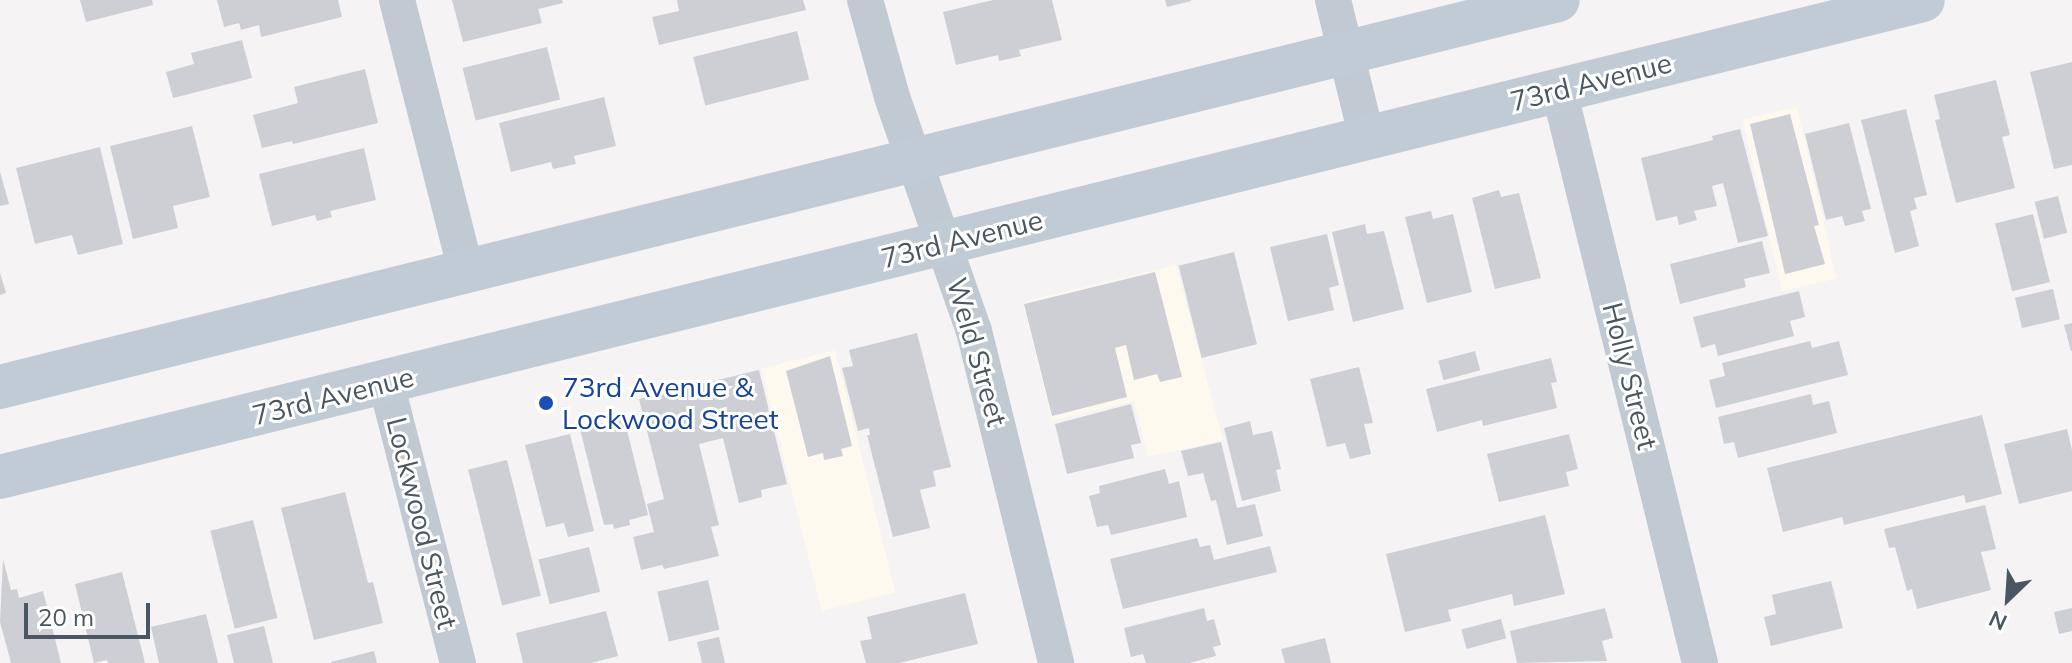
<!DOCTYPE html>
<html>
<head>
<meta charset="utf-8">
<style>
	body { margin:0 }
	#map { position:relative; width:2072px; height:663px; overflow:hidden; background:#f5f3f3; font-family:Mulish,sans-serif }
	div>[style] { position:absolute }
	[style*='--x'] { left:calc(var(--x)*1px); top:calc(var(--y)*1px); width:calc(var(--w)*1px); rotate:calc(var(--a)*1deg) }
	.commercial>* { inset:0; background:#fdf9ef; transform-origin:0 0 }
	.building>* { inset:0; background:#cdcfd5; transform-origin:0 0 }
	.minor>* { height:36px; margin:-18px; padding:0 18px; transform-origin:18px; border-radius:18px; background:#c1cad2 }
	.secondary>* { height:44px; margin:-22px; padding:0 22px; transform-origin:22px; border-radius:22px; background:#c1cbd6 }
	.dots>* { width:22px; height:22px; translate:-50% -50%; box-sizing:border-box; border:4px solid #fff; border-radius:50% }
	span { translate:-50% -50%; white-space:nowrap; text-align:center; line-height:1.15; -webkit-text-stroke:6px #fff; paint-order:stroke }
	.street-label { font-size:28px; color:#4a5661 }
	.transit-label { font-size:28px; color:#164399 }
	.left { translate:0 -50%; text-align:left }
	.north { position:absolute; left:1968px; top:559px; width:80px; height:80px; -webkit-text-stroke:6px #fff; paint-order:stroke; rotate:205deg; font-size:22px; font-weight:700; line-height:32px; text-align:center; color:#4a5661 }
	.north::after { content:''; display:block; margin:auto; width:28px; height:36px; background:#4a5661; clip-path:polygon(50% 0,100% 100%,50% 72%,0 100%) }
	.scale { position:absolute; left:24px; top:603px; width:126px; height:36px; box-sizing:border-box; border:4px solid #4a5661; border-top:0; padding-left:10px; font-size:24px; line-height:28px; white-space:nowrap; color:#4a5661; -webkit-text-stroke:6px #fff; paint-order:stroke }
</style>
</head>
<body>
<div id="map">
	<div class="commercial">
		<i style="left:1797px;top:107px;width:176px;height:56px;rotate:77deg"></i>
		<i style="clip-path:polygon(1176px 265px,1223px 440px,1148px 457px,1134px 401px,1052px 421px,1023px 302px)"></i>
		<i style="left:835px;top:350px;width:250px;height:76px;rotate:76deg"></i>
	</div>
	<div class="building">
		<i style="clip-path:polygon(80px 0,152px 0,153px 5px,86px 22px)"></i>
		<i style="clip-path:polygon(217px 0,338px 0,342px 17px,261px 37px,259px 25px,241px 30px,239px 23px,224px 27px)"></i>
		<i style="clip-path:polygon(452px 0,562px 0,563px 3px,538px 9px,542px 23px,463px 42px)"></i>
		<i style="clip-path:polygon(677px 0,803px 0,806px 10px,659px 45px,652px 17px,679px 11px)"></i>
		<i style="clip-path:polygon(993px 0,1052px 0,1062px 40px,1019px 50px,1021px 56px,999px 61px,998px 55px,956px 65px,943px 12px)"></i>
		<i style="clip-path:polygon(1165px 0,1191px 0,1191px 1px,1167px 7px)"></i>
		<i style="left:797px;top:31px;width:50px;height:107px;rotate:76deg"></i>
		<i style="clip-path:polygon(242px 40px,252px 78px,173px 98px,166px 72px,194px 64px,191px 53px)"></i>
		<i style="left:547px;top:47px;width:54px;height:87px;rotate:76deg"></i>
		<i style="clip-path:polygon(2072px 62px,2072px 165px,2054px 169px,2030px 72px)"></i>
		<i style="clip-path:polygon(365px 69px,378px 123px,293px 144px,292px 141px,262px 148px,253px 115px,298px 103px,294px 87px)"></i>
		<i style="clip-path:polygon(1996px 80px,2010px 135px,2002px 137px,2015px 188px,1956px 203px,1935px 120px,1940px 119px,1934px 95px)"></i>
		<i style="clip-path:polygon(604px 97px,616px 146px,574px 156px,576px 164px,553px 169px,551px 162px,511px 172px,499px 123px)"></i>
		<i style="clip-path:polygon(1906px 109px,1927px 195px,1914px 198px,1917px 209px,1910px 211px,1919px 246px,1895px 253px,1861px 120px)"></i>
		<i style="clip-path:polygon(1790px 114px,1819px 225px,1814px 226px,1825px 264px,1785px 274px,1750px 124px)"></i>
		<i style="clip-path:polygon(1849px 123px,1871px 209px,1862px 211px,1865px 221px,1845px 226px,1842px 216px,1826px 220px,1805px 134px)"></i>
		<i style="clip-path:polygon(192px 126px,210px 197px,173px 206px,178px 228px,133px 239px,110px 146px)"></i>
		<i style="clip-path:polygon(1740px 129px,1768px 236px,1738px 243px,1723px 183px,1712px 186px,1717px 206px,1694px 211px,1697px 220px,1679px 225px,1677px 216px,1656px 221px,1641px 158px,1713px 140px,1712px 136px)"></i>
		<i style="clip-path:polygon(100px 147px,123px 244px,78px 255px,72px 235px,35px 244px,16px 168px)"></i>
		<i style="clip-path:polygon(364px 148px,376px 200px,330px 211px,332px 217px,317px 221px,315px 215px,272px 226px,259px 174px)"></i>
		<i style="clip-path:polygon(0 172px,9px 204px,0 206px)"></i>
		<i style="clip-path:polygon(1499px 190px,1501px 197px,1519px 193px,1541px 278px,1495px 289px,1472px 198px)"></i>
		<i style="left:2058px;top:196px;width:38px;height:24px;rotate:76deg"></i>
		<i style="clip-path:polygon(1431px 211px,1433px 219px,1453px 214px,1472px 292px,1427px 303px,1405px 217px)"></i>
		<i style="left:2033px;top:214px;width:70px;height:39px;rotate:76deg"></i>
		<i style="clip-path:polygon(1365px 224px,1367px 234px,1384px 231px,1404px 309px,1353px 322px,1332px 232px)"></i>
		<i style="clip-path:polygon(1327px 234px,1339px 285px,1329px 288px,1334px 310px,1288px 321px,1270px 247px)"></i>
		<i style="clip-path:polygon(1762px 241px,1770px 273px,1744px 279px,1746px 287px,1680px 304px,1670px 264px)"></i>
		<i style="left:1234px;top:252px;width:95px;height:57px;rotate:76deg"></i>
		<i style="clip-path:polygon(1155px 272px,1182px 377px,1160px 382px,1157px 374px,1134px 380px,1126px 345px,1115px 348px,1127px 397px,1052px 416px,1024px 304px)"></i>
		<i style="clip-path:polygon(0 273px,6px 293px,0 295px)"></i>
		<i style="left:2053px;top:289px;width:31px;height:39px;rotate:77deg"></i>
		<i style="clip-path:polygon(1799px 291px,1805px 317px,1790px 321px,1794px 336px,1718px 356px,1715px 344px,1701px 348px,1693px 317px)"></i>
		<i style="clip-path:polygon(2072px 323px,2072px 351px,2071px 351px,2064px 325px)"></i>
		<i style="clip-path:polygon(917px 333px,951px 467px,933px 471px,936px 486px,920px 490px,930px 528px,893px 537px,867px 435px,870px 435px,869px 428px,858px 431px,842px 368px,853px 366px,849px 350px)"></i>
		<i style="clip-path:polygon(1810px 341px,1812px 348px,1839px 341px,1848px 375px,1716px 408px,1709px 380px,1725px 376px,1722px 363px)"></i>
		<i style="left:1475px;top:351px;width:20px;height:38px;rotate:75deg"></i>
		<i style="clip-path:polygon(830px 356px,852px 446px,841px 449px,843px 456px,824px 460px,823px 453px,808px 457px,786px 371px)"></i>
		<i style="clip-path:polygon(1551px 358px,1557px 382px,1551px 383px,1557px 408px,1483px 426px,1482px 420px,1437px 432px,1426px 389px)"></i>
		<i style="clip-path:polygon(1359px 367px,1373px 423px,1364px 424px,1371px 454px,1350px 459px,1345px 443px,1327px 447px,1310px 379px)"></i>
		<i style="clip-path:polygon(759px 370px,787px 484px,761px 490px,762px 497px,739px 503px,723px 438px,699px 444px,719px 525px,711px 527px,719px 556px,664px 569px,662px 565px,641px 570px,633px 537px,654px 532px,647px 504px,664px 499px,639px 399px)"></i>
		<i style="clip-path:polygon(1811px 394px,1813px 405px,1829px 401px,1837px 433px,1738px 458px,1734px 442px,1724px 444px,1718px 417px)"></i>
		<i style="clip-path:polygon(1131px 404px,1141px 443px,1131px 445px,1134px 458px,1067px 474px,1055px 424px)"></i>
		<i style="clip-path:polygon(1982px 415px,2002px 494px,1966px 503px,1964px 495px,1844px 525px,1842px 517px,1783px 532px,1767px 468px)"></i>
		<i style="clip-path:polygon(624px 418px,648px 515px,629px 520px,630px 525px,614px 529px,613px 524px,604px 525px,580px 429px)"></i>
		<i style="clip-path:polygon(1250px 421px,1253px 435px,1272px 431px,1281px 469px,1276px 470px,1281px 491px,1242px 501px,1224px 428px)"></i>
		<i style="clip-path:polygon(2067px 429px,2072px 450px,2072px 491px,2019px 504px,2004px 444px)"></i>
		<i style="clip-path:polygon(570px 434px,594px 531px,568px 537px,564px 523px,546px 527px,525px 445px)"></i>
		<i style="clip-path:polygon(1569px 434px,1578px 469px,1566px 472px,1569px 486px,1499px 502px,1487px 454px)"></i>
		<i style="clip-path:polygon(1221px 442px,1237px 508px,1255px 504px,1263px 536px,1227px 545px,1216px 500px,1211px 501px,1203px 473px,1188px 476px,1181px 451px)"></i>
		<i style="left:507px;top:460px;width:140px;height:40px;rotate:76deg"></i>
		<i style="clip-path:polygon(1165px 469px,1169px 484px,1179px 481px,1187px 517px,1111px 535px,1108px 525px,1097px 527px,1089px 496px,1100px 493px,1099px 486px)"></i>
		<i style="clip-path:polygon(345px 492px,368px 583px,373px 582px,383px 623px,314px 640px,281px 508px)"></i>
		<i style="clip-path:polygon(1985px 505px,1996px 549px,1981px 552px,1991px 590px,1917px 609px,1912px 589px,1907px 591px,1895px 547px,1889px 548px,1884px 529px)"></i>
		<i style="clip-path:polygon(1545px 515px,1565px 594px,1514px 606px,1512px 594px,1448px 610px,1451px 621px,1405px 632px,1386px 554px)"></i>
		<i style="left:253px;top:520px;width:101px;height:44px;rotate:76deg"></i>
		<i style="clip-path:polygon(1197px 538px,1200px 547px,1210px 545px,1214px 560px,1270px 546px,1277px 572px,1123px 609px,1110px 559px)"></i>
		<i style="left:589px;top:547px;width:46px;height:52px;rotate:76deg"></i>
		<i style="clip-path:polygon(3px 559px,11px 590px,17px 589px,19px 598px,43px 591px,61px 663px,11px 663px,0 622px)"></i>
		<i style="clip-path:polygon(122px 572px,145px 663px,108px 663px,107px 660px,94px 663px,75px 584px)"></i>
		<i style="left:708px;top:580px;width:51px;height:52px;rotate:77deg"></i>
		<i style="clip-path:polygon(1831px 581px,1843px 628px,1771px 646px,1764px 617px,1776px 614px,1772px 595px)"></i>
		<i style="clip-path:polygon(965px 593px,978px 644px,899px 663px,866px 663px,860px 641px,872px 639px,867px 617px)"></i>
		<i style="clip-path:polygon(1204px 608px,1207px 621px,1214px 619px,1221px 645px,1213px 647px,1216px 656px,1189px 663px,1146px 663px,1143px 654px,1131px 657px,1124px 628px)"></i>
		<i style="clip-path:polygon(1605px 608px,1613px 638px,1602px 641px,1607px 661px,1517px 663px,1510px 631px)"></i>
		<i style="clip-path:polygon(2072px 608px,2072px 631px,2059px 634px,2054px 612px)"></i>
		<i style="clip-path:polygon(606px 611px,618px 656px,591px 663px,523px 663px,516px 633px)"></i>
		<i style="clip-path:polygon(206px 614px,218px 663px,159px 663px,151px 627px)"></i>
		<i style="left:1501px;top:619px;width:20px;height:41px;rotate:75deg"></i>
		<i style="clip-path:polygon(264px 626px,273px 663px,234px 663px,227px 635px)"></i>
		<i style="clip-path:polygon(719px 637px,725px 663px,702px 663px,697px 642px)"></i>
		<i style="clip-path:polygon(1325px 638px,1331px 663px,1285px 663px,1281px 649px)"></i>
		<i style="clip-path:polygon(374px 651px,377px 663px,331px 663px,331px 662px)"></i>
	</div>
	<div class="minor">
		<i style="--x:397;--y:0;--w:280;--a:75.7"></i>
		<i style="--x:865;--y:0;--w:101;--a:74.4"></i>
		<i style="--x:892;--y:97;--w:248;--a:70.7"></i>
		<i style="--x:974;--y:331;--w:342;--a:76.1"></i>
		<i style="--x:1333;--y:0;--w:142;--a:76.2"></i>
		<i style="--x:1559;--y:90;--w:590;--a:76.18"></i>
		<i style="--x:386;--y:383;--w:289;--a:75.6"></i>
	</div>
	<div class="secondary">
		<i style="--x:0;--y:387;--w:1605;--a:-13.95"></i>
		<i style="--x:0;--y:477;--w:1981;--a:-13.93"></i>
	</div>
	<div class="dots">
		<i style="left:546px;top:403px;background:#1a4fb4"></i>
	</div>
	<div class="street-label">
		<span style="left:1591px;top:82px;rotate:-14deg">73rd Avenue</span>
		<span style="left:962px;top:239px;rotate:-14deg">73rd Avenue</span>
		<span style="left:977px;top:352px;rotate:74deg">Weld Street</span>
		<span style="left:1630px;top:376px;rotate:76deg">Holly Street</span>
		<span style="left:333px;top:396px;rotate:-14deg">73rd Avenue</span>
		<span style="left:422px;top:523px;rotate:76deg">Lockwood Street</span>
	</div>
	<div class="transit-label">
		<span class="left" style="left:562px;top:403px">73rd Avenue &amp;<br>Lockwood Street</span>
	</div>
	<div class="north">N</div>
	<div class="scale">20 m</div>
</div>
</body>
</html>
